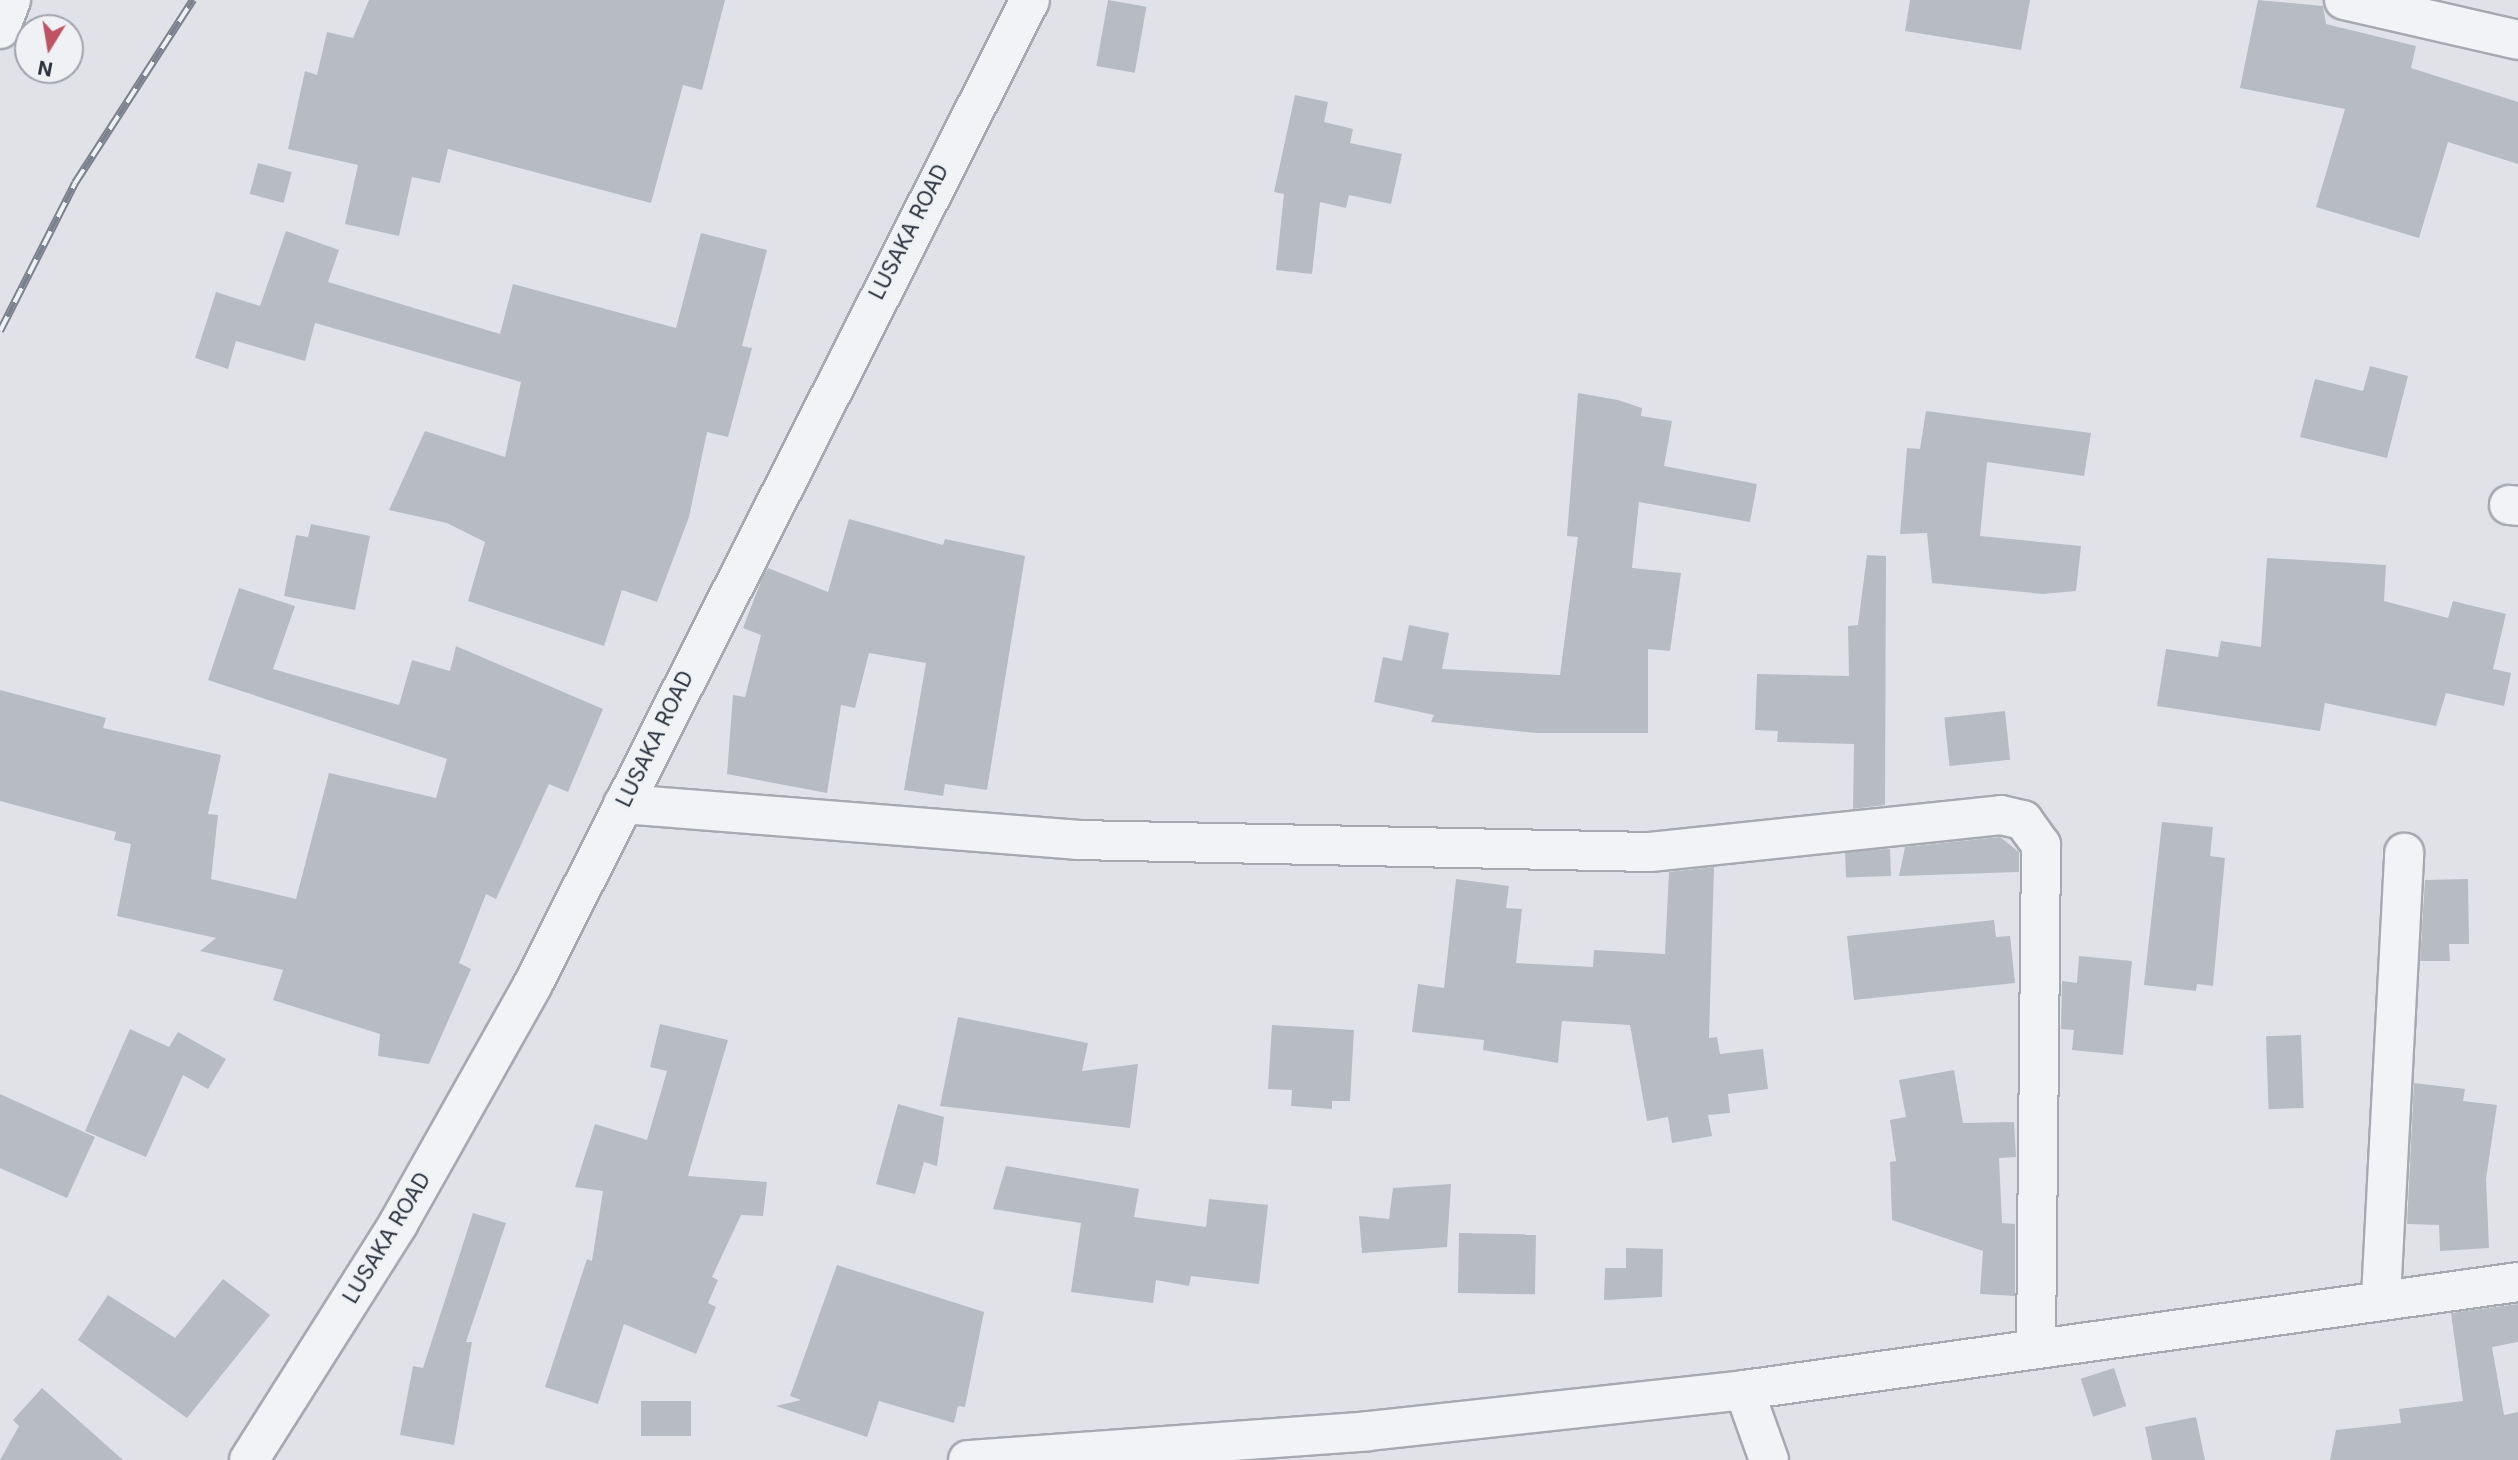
<!DOCTYPE html>
<html>
<head>
<meta charset="utf-8">
<style>
	body { margin:0 }
	#map { position:relative; width:2518px; height:1460px; overflow:hidden; background:#e0e2e7; font-family:Inter,sans-serif }
	div>[style] { position:absolute }
	[style*='--x'] { left:calc(var(--x)*1px); top:calc(var(--y)*1px); width:calc(var(--w)*1px); rotate:calc(var(--a)*1deg) }
	.building>* { inset:0; background:#b7bcc3; transform-origin:0 0 }
	.roads { filter:drop-shadow(2px 0 #a6a9b0) drop-shadow(-2px 0 #a6a9b0) drop-shadow(0 2px #a6a9b0) drop-shadow(0 -2px #a6a9b0) }
	.minor>* { height:38px; margin:-19px; padding:0 19px; transform-origin:19px; border-radius:19px; background:#f2f3f6 }
	.tertiary>* { height:38px; margin:-19px; padding:0 19px; transform-origin:19px; border-radius:19px; background:#f2f3f6 }
	.rail>* { height:8px; margin-top:-4px; transform-origin:0; background:repeating-linear-gradient(90deg,#eff1f5 0 16px,#7b828e 0 32px); box-sizing:border-box; border-block:2px solid #7b828e }
	span { translate:-50% -50%; white-space:nowrap; text-align:center; line-height:1.15; -webkit-text-stroke:5px #eff1f5; paint-order:stroke }
	.street-label { font-size:21px; color:#2a313c }
	.north { position:absolute; left:14px; top:14px; width:70px; height:70px; box-sizing:border-box; background:#eff1f5; border:2px solid #a0a4ab; border-radius:50%; rotate:191deg; font-size:19px; font-weight:700; line-height:28px; text-align:center; color:#2a313c }
	.north::after { content:''; display:block; margin:auto; width:24px; height:32px; background:#bd5363; clip-path:polygon(50% 0,100% 100%,50% 72%,0 100%) }
</style>
</head>
<body>
<div id="map">
	<div class="building">
		<i style="clip-path:polygon(369px 0,725px 0,702px 90px,683px 85px,651px 203px,448px 149px,440px 183px,412px 177px,399px 236px,345px 224px,358px 165px,288px 149px,305px 71px,317px 75px,327px 32px,353px 38px)"></i>
		<i style="left:1108px;top:0;width:39px;height:67px;rotate:10deg"></i>
		<i style="clip-path:polygon(1910px 0,2030px 0,2021px 50px,1905px 31px)"></i>
		<i style="clip-path:polygon(2258px 0,2323px 6px,2326px 24px,2416px 46px,2411px 68px,2518px 102px,2518px 164px,2448px 142px,2419px 238px,2316px 207px,2345px 109px,2240px 88px)"></i>
		<i style="clip-path:polygon(1295px 95px,1328px 102px,1324px 122px,1353px 129px,1350px 143px,1402px 154px,1391px 204px,1349px 195px,1346px 208px,1320px 202px,1312px 274px,1276px 270px,1284px 194px,1274px 192px)"></i>
		<i style="left:258px;top:163px;width:35px;height:32px;rotate:15deg"></i>
		<i style="clip-path:polygon(286px 231px,339px 250px,328px 282px,500px 334px,513px 284px,676px 328px,701px 233px,767px 250px,742px 346px,752px 348px,728px 437px,707px 432px,689px 517px,657px 602px,622px 590px,604px 646px,468px 601px,485px 542px,447px 523px,389px 510px,425px 431px,505px 457px,521px 382px,315px 323px,305px 361px,236px 341px,228px 369px,195px 358px,216px 292px,260px 306px)"></i>
		<i style="clip-path:polygon(2370px 366px,2408px 376px,2387px 458px,2300px 437px,2315px 379px,2363px 391px)"></i>
		<i style="clip-path:polygon(1578px 393px,1618px 400px,1642px 408px,1641px 416px,1672px 421px,1664px 466px,1757px 484px,1750px 522px,1639px 502px,1632px 568px,1681px 573px,1670px 651px,1648px 649px,1648px 733px,1536px 733px,1431px 722px,1434px 715px,1374px 702px,1383px 657px,1402px 661px,1409px 625px,1449px 633px,1442px 669px,1560px 675px,1578px 537px,1567px 536px)"></i>
		<i style="clip-path:polygon(1926px 411px,2091px 433px,2084px 476px,1987px 462px,1980px 536px,2081px 546px,2076px 591px,2043px 594px,1932px 583px,1927px 533px,1900px 534px,1907px 448px,1920px 449px)"></i>
		<i style="clip-path:polygon(849px 519px,943px 545px,945px 539px,1025px 556px,987px 790px,945px 784px,943px 796px,904px 790px,926px 663px,869px 653px,855px 708px,841px 705px,827px 793px,727px 774px,733px 695px,745px 697px,761px 635px,743px 628px,763px 576px,768px 568px,828px 592px)"></i>
		<i style="clip-path:polygon(311px 524px,370px 536px,355px 610px,284px 596px,296px 535px,308px 537px)"></i>
		<i style="clip-path:polygon(1867px 555px,1886px 556px,1885px 805px,1853px 809px,1854px 744px,1777px 742px,1778px 731px,1755px 730px,1757px 674px,1849px 676px,1848px 626px,1858px 625px)"></i>
		<i style="clip-path:polygon(2267px 558px,2386px 565px,2384px 601px,2448px 618px,2453px 601px,2506px 614px,2493px 669px,2511px 673px,2504px 706px,2446px 693px,2436px 726px,2325px 703px,2320px 731px,2157px 706px,2166px 649px,2218px 657px,2221px 641px,2261px 647px)"></i>
		<i style="clip-path:polygon(239px 588px,295px 606px,273px 669px,399px 705px,412px 660px,450px 671px,456px 646px,603px 709px,568px 792px,549px 784px,496px 899px,486px 894px,459px 963px,471px 969px,429px 1064px,378px 1056px,380px 1034px,273px 1000px,283px 970px,200px 951px,216px 938px,117px 916px,131px 844px,114px 840px,116px 832px,0 801px,0 690px,106px 718px,103px 728px,221px 755px,208px 814px,218px 815px,211px 879px,296px 899px,329px 773px,436px 798px,447px 759px,208px 680px)"></i>
		<i style="left:2005px;top:711px;width:49px;height:61px;rotate:84deg"></i>
		<i style="clip-path:polygon(2162px 822px,2213px 827px,2210px 856px,2225px 858px,2213px 986px,2197px 984px,2196px 991px,2144px 985px)"></i>
		<i style="clip-path:polygon(2000px 837px,2019px 852px,2019px 872px,1899px 876px,1905px 847px)"></i>
		<i style="left:1890px;top:849px;width:27px;height:45px;rotate:88deg"></i>
		<i style="clip-path:polygon(1714px 867px,1709px 1038px,1717px 1037px,1720px 1054px,1763px 1049px,1768px 1089px,1728px 1094px,1730px 1113px,1708px 1115px,1712px 1136px,1672px 1143px,1668px 1117px,1647px 1121px,1630px 1025px,1562px 1021px,1558px 1063px,1483px 1050px,1484px 1040px,1412px 1032px,1418px 984px,1444px 988px,1456px 879px,1509px 886px,1506px 908px,1522px 909px,1516px 963px,1593px 967px,1594px 950px,1665px 954px,1669px 872px)"></i>
		<i style="clip-path:polygon(2468px 879px,2469px 944px,2449px 944px,2450px 961px,2420px 961px,2425px 880px)"></i>
		<i style="clip-path:polygon(1994px 920px,1996px 937px,2010px 936px,2015px 983px,1854px 1000px,1847px 936px)"></i>
		<i style="clip-path:polygon(2079px 956px,2132px 961px,2123px 1055px,2072px 1050px,2074px 1030px,2061px 1029px,2062px 981px,2077px 983px)"></i>
		<i style="clip-path:polygon(958px 1017px,1088px 1043px,1082px 1071px,1138px 1064px,1130px 1128px,940px 1106px)"></i>
		<i style="clip-path:polygon(660px 1024px,728px 1040px,688px 1176px,767px 1182px,763px 1216px,741px 1215px,712px 1277px,718px 1280px,708px 1303px,716px 1307px,696px 1354px,624px 1324px,598px 1404px,545px 1387px,587px 1259px,592px 1261px,603px 1191px,575px 1187px,595px 1124px,647px 1140px,667px 1071px,650px 1067px)"></i>
		<i style="clip-path:polygon(1272px 1025px,1354px 1030px,1350px 1101px,1332px 1101px,1332px 1109px,1291px 1106px,1292px 1090px,1268px 1089px)"></i>
		<i style="clip-path:polygon(130px 1029px,169px 1047px,178px 1032px,226px 1059px,208px 1089px,183px 1075px,146px 1157px,85px 1131px)"></i>
		<i style="left:2301px;top:1035px;width:73px;height:35px;rotate:88deg"></i>
		<i style="clip-path:polygon(1954px 1070px,1963px 1123px,2014px 1122px,2016px 1157px,1999px 1158px,2002px 1223px,2015px 1224px,2015px 1296px,1980px 1294px,1983px 1251px,1892px 1220px,1890px 1162px,1896px 1161px,1890px 1120px,1906px 1117px,1899px 1080px)"></i>
		<i style="clip-path:polygon(2414px 1083px,2465px 1089px,2463px 1101px,2497px 1105px,2486px 1179px,2489px 1248px,2440px 1251px,2439px 1225px,2407px 1224px)"></i>
		<i style="clip-path:polygon(0 1094px,95px 1137px,67px 1198px,0 1168px)"></i>
		<i style="clip-path:polygon(898px 1104px,944px 1117px,937px 1166px,924px 1162px,915px 1194px,876px 1184px)"></i>
		<i style="clip-path:polygon(1006px 1166px,1139px 1189px,1134px 1217px,1206px 1227px,1209px 1199px,1268px 1205px,1259px 1284px,1191px 1276px,1189px 1286px,1156px 1280px,1153px 1303px,1071px 1292px,1081px 1223px,993px 1209px)"></i>
		<i style="clip-path:polygon(1451px 1184px,1447px 1247px,1362px 1253px,1359px 1216px,1389px 1219px,1393px 1188px)"></i>
		<i style="clip-path:polygon(473px 1213px,506px 1223px,466px 1342px,472px 1342px,454px 1445px,400px 1435px,413px 1366px,423px 1368px)"></i>
		<i style="left:1459px;top:1233px;width:77px;height:60px;rotate:1deg"></i>
		<i style="clip-path:polygon(1626px 1248px,1663px 1249px,1662px 1297px,1604px 1300px,1605px 1268px,1626px 1268px)"></i>
		<i style="clip-path:polygon(837px 1265px,984px 1312px,965px 1407px,958px 1406px,954px 1423px,879px 1401px,867px 1437px,776px 1406px,801px 1400px,790px 1396px)"></i>
		<i style="clip-path:polygon(223px 1279px,270px 1315px,187px 1418px,78px 1340px,108px 1295px,175px 1338px)"></i>
		<i style="clip-path:polygon(2518px 1304px,2518px 1342px,2492px 1347px,2504px 1415px,2518px 1412px,2518px 1460px,2330px 1460px,2336px 1430px,2401px 1423px,2399px 1409px,2463px 1401px,2451px 1313px)"></i>
		<i style="left:2114px;top:1368px;width:40px;height:35px;rotate:72deg"></i>
		<i style="clip-path:polygon(42px 1388px,123px 1460px,0 1460px,19px 1426px,13px 1420px)"></i>
		<i style="left:641px;top:1401px;width:50px;height:35px"></i>
		<i style="clip-path:polygon(2196px 1417px,2205px 1460px,2152px 1460px,2145px 1427px)"></i>
	</div>
	<div class="roads">
		<div class="minor">
			<i style="--x:2344;--y:0;--w:179;--a:12.9"></i>
			<i style="--x:0;--y:29;--w:31;--a:-69"></i>
			<i style="--x:2509;--y:505;--w:9;--a:6"></i>
			<i style="--x:623;--y:804;--w:455;--a:4.5"></i>
			<i style="--x:1077;--y:840;--w:573;--a:1.2"></i>
			<i style="--x:1650;--y:852;--w:353;--a:-6"></i>
			<i style="--x:2001;--y:815;--w:23;--a:13"></i>
			<i style="--x:2023;--y:820;--w:31;--a:54"></i>
			<i style="--x:2041;--y:845;--w:502;--a:90.57"></i>
			<i style="--x:2381;--y:1297;--w:445;--a:-87"></i>
			<i style="--x:1744;--y:1390;--w:74;--a:70.3"></i>
			<i style="--x:968;--y:1460;--w:401;--a:-4.1"></i>
			<i style="--x:1368;--y:1431;--w:378;--a:-6.2"></i>
			<i style="--x:1744;--y:1390;--w:781;--a:-7.94"></i>
		</div>
		<div class="tertiary">
			<i style="--x:249;--y:1460;--w:279;--a:-57.7"></i>
			<i style="--x:398;--y:1224;--w:275;--a:-60.6"></i>
			<i style="--x:533;--y:984;--w:1102;--a:-63.2"></i>
		</div>
	</div>
	<div class="rail">
		<i style="--x:0;--y:331;--w:166;--a:-63.1"></i>
		<i style="--x:75;--y:183;--w:218;--a:-57.2"></i>
	</div>
	<div class="street-label">
		<span style="left:909px;top:232px;rotate:-63deg">LUSAKA ROAD</span>
		<span style="left:655px;top:739px;rotate:-64deg">LUSAKA ROAD</span>
		<span style="left:387px;top:1238px;rotate:-59deg">LUSAKA ROAD</span>
	</div>
	<div class="north">N</div>
</div>
</body>
</html>
